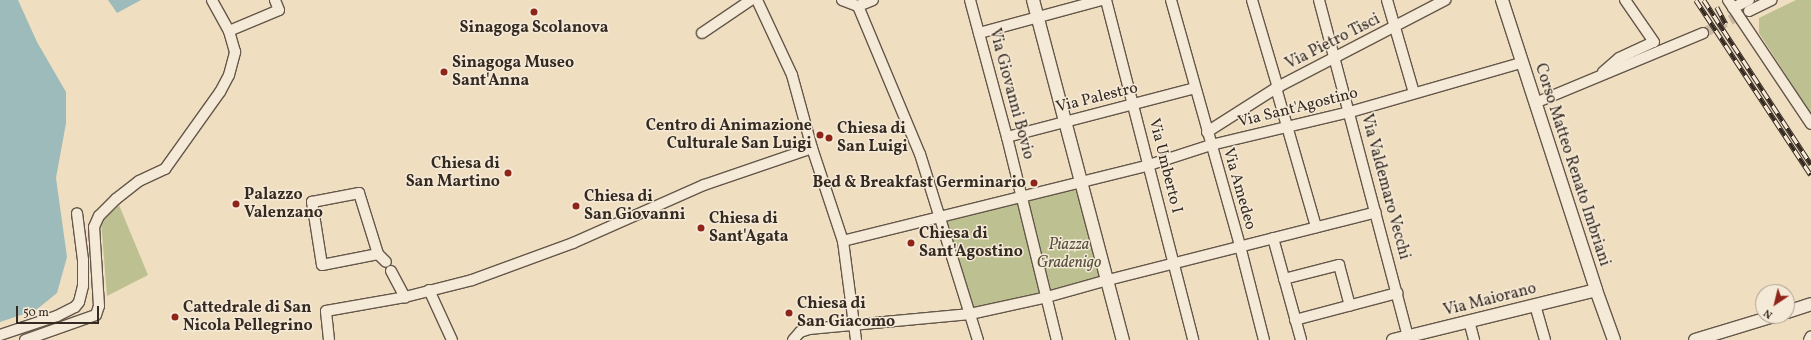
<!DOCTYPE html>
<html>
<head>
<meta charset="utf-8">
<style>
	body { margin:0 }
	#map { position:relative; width:1811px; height:340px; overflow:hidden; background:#f0dec1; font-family:Vollkorn,serif }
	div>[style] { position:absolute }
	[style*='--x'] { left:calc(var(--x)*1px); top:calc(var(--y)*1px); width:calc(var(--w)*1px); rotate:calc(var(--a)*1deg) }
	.green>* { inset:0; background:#bdc090; transform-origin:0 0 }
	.water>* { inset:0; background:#9cbbba }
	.minor-tunnel>* { height:10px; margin-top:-5px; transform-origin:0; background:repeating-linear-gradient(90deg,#cbbaa1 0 10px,transparent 0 15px) }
	.roads { filter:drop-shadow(1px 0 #64574a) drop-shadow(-1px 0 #64574a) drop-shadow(0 1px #64574a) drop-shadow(0 -1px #64574a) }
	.minor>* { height:10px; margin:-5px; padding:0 5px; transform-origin:5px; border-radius:5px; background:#f5ead7 }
	.tertiary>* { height:12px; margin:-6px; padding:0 6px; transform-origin:6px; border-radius:6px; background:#f5ead7 }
	.rail>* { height:4.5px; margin-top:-2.25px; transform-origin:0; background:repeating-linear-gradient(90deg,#f5ead7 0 9px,#352a22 0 18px); box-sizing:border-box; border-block:1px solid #352a22 }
	.dots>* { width:11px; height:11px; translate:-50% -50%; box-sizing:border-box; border:2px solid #f5ead7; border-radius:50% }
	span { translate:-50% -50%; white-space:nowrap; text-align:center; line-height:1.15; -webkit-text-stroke:3px #f5ead7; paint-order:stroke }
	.poi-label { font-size:16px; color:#352a22; font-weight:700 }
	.left { translate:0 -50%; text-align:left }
	.right { translate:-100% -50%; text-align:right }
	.street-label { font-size:16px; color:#352a22 }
	.park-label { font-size:16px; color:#57503e; font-style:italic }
	.north { position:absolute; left:1755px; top:284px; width:40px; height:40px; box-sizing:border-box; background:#f5ead7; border:1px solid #a89d8f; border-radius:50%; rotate:215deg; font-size:11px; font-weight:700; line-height:16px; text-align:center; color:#352a22 }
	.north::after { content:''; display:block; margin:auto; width:14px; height:18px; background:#8f2418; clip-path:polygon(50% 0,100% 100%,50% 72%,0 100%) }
	.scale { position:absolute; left:16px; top:306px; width:83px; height:18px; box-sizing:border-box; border:2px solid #352a22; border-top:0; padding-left:5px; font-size:12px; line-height:14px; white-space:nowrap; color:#352a22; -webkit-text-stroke:3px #f5ead7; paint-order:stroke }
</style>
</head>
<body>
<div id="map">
	<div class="green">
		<i style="clip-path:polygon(1796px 0,1811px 0,1811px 114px,1759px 33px,1759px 18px)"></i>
		<i style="left:1078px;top:185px;width:96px;height:55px;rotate:74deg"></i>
		<i style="left:1018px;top:201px;width:96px;height:74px;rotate:76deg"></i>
		<i style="clip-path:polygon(119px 205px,148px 275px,107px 296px,101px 221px)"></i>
	</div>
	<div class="water">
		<i style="clip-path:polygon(0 0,18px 0,37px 42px,66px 92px,66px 123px,56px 178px,67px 257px,57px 293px,36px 310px,0 322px)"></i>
		<i style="clip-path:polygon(108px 0,141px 0,117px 13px)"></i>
	</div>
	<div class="minor-tunnel">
		<i style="--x:1703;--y:33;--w:51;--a:-25.6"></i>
	</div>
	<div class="roads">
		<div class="minor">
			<i style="--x:757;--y:0;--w:83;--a:65"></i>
			<i style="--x:792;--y:75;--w:76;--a:74.7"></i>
			<i style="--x:812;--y:148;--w:98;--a:71.6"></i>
			<i style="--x:843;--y:241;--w:100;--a:82.5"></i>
			<i style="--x:842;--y:0;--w:17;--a:21"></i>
			<i style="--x:970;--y:0;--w:142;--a:74.9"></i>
			<i style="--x:1007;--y:137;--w:209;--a:76.2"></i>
			<i style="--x:1106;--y:0;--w:351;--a:75.6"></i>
			<i style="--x:1171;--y:0;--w:255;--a:74.3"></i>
			<i style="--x:1240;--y:246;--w:97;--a:75.7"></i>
			<i style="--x:1252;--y:0;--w:92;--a:73.5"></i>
			<i style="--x:1319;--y:0;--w:352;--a:75.2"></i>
			<i style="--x:1387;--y:0;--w:97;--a:73.8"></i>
			<i style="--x:1728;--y:0;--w:149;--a:56.2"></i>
			<i style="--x:858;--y:6;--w:160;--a:67.3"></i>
			<i style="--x:920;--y:154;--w:195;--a:72.7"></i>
			<i style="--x:858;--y:6;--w:16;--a:-22"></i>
			<i style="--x:1733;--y:8;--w:18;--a:-27"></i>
			<i style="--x:1749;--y:11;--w:25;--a:-26"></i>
			<i style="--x:229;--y:31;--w:54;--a:-22.8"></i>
			<i style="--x:279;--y:10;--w:11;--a:-112"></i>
			<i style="--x:702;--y:33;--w:59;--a:-34"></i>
			<i style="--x:979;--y:33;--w:126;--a:-15.1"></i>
			<i style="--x:1603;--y:72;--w:21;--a:-41"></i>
			<i style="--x:1619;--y:58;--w:38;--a:-25"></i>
			<i style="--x:1654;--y:42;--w:51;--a:-124.6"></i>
			<i style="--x:1276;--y:88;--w:145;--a:73.9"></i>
			<i style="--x:1535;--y:103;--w:182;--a:-22.6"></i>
			<i style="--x:1207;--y:132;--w:82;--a:-32.5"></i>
			<i style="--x:1276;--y:88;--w:191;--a:-27.5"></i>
			<i style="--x:1007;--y:137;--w:194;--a:-14.6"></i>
			<i style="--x:1273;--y:238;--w:106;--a:74.6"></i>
			<i style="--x:843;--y:241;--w:315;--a:-13.9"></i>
			<i style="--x:1149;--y:165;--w:65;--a:-17.9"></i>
			<i style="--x:1211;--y:145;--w:143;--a:-13.4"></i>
			<i style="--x:1350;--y:112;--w:178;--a:-16"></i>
			<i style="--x:378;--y:254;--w:57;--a:168.9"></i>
			<i style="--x:322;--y:265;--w:64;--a:-99"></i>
			<i style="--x:312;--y:202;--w:48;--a:-10.8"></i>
			<i style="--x:359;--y:193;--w:64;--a:72.7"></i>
			<i style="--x:378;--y:254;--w:11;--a:45"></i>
			<i style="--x:391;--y:271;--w:30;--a:62"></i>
			<i style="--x:1284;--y:279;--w:57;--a:-14.3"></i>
			<i style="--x:1339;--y:265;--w:42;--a:75"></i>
			<i style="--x:429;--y:290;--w:55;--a:65.3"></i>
			<i style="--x:1535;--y:305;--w:36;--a:74"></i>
			<i style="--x:1295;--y:320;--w:106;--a:-14.8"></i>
			<i style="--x:1469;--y:321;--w:20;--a:75"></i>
			<i style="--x:0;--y:335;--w:60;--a:-18.4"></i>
			<i style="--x:57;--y:316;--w:20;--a:-27"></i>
			<i style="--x:75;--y:307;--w:6;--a:-51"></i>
			<i style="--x:79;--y:302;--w:16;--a:-76"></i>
			<i style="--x:83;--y:286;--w:26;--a:-90"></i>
			<i style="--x:83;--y:260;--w:47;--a:-97.3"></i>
			<i style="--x:25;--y:340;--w:75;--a:-19.4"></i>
			<i style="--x:96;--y:315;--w:9;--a:-72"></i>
			<i style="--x:99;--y:306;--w:79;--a:-93.6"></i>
			<i style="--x:94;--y:227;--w:12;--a:-66"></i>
			<i style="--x:99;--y:216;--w:24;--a:-45"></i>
			<i style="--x:116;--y:199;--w:29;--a:-38"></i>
			<i style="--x:139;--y:181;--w:29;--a:-25"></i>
			<i style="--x:165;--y:169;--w:95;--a:-54.5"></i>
			<i style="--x:220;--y:92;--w:19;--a:-62"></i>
			<i style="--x:229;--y:75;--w:24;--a:-75"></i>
			<i style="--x:235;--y:52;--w:22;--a:-106"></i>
			<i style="--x:229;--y:31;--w:35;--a:-119"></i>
			<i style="--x:329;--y:340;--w:29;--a:-96"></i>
			<i style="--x:326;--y:311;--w:80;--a:-10"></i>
			<i style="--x:405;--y:297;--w:69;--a:-14.2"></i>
			<i style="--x:472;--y:280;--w:108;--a:-20.1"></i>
			<i style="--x:573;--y:243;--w:143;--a:-23.9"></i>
			<i style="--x:704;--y:185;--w:114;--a:-18.9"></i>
			<i style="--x:793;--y:340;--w:11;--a:-49"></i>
			<i style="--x:800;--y:332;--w:9;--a:-18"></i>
			<i style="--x:809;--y:329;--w:162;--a:-5.3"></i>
			<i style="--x:970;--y:314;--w:79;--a:-12.4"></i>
			<i style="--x:1047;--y:297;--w:63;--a:-15.6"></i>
			<i style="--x:1108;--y:280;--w:276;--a:-14.2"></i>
			<i style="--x:1809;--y:340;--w:4;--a:-63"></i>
		</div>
		<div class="tertiary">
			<i style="--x:1033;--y:0;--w:352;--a:75.2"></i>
			<i style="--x:1502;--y:0;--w:305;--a:72"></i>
			<i style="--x:1596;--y:290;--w:53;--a:70.2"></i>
			<i style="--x:1787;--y:312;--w:25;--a:-18"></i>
			<i style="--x:1393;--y:340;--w:209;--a:-13.8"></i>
			<i style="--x:1695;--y:340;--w:83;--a:-16.9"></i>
		</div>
	</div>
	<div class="rail">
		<i style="--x:1696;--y:0;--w:209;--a:56.7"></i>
		<i style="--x:1704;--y:0;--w:196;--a:56.9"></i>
		<i style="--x:1717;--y:7;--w:19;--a:62"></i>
	</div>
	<div class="dots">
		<i style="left:534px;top:12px;background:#8f2418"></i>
		<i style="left:444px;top:72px;background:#8f2418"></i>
		<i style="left:820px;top:135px;background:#8f2418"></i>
		<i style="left:829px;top:138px;background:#8f2418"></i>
		<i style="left:508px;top:173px;background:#8f2418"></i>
		<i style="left:1034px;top:183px;background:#8f2418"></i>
		<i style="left:236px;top:204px;background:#8f2418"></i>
		<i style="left:576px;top:206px;background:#8f2418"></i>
		<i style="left:701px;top:228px;background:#8f2418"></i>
		<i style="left:911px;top:243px;background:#8f2418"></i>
		<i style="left:789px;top:313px;background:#8f2418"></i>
		<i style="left:175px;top:317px;background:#8f2418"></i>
	</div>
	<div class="poi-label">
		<span style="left:534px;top:28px">Sinagoga Scolanova</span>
		<span class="left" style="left:452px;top:72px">Sinagoga Museo<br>Sant'Anna</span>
		<span class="right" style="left:812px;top:135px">Centro di Animazione<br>Culturale San Luigi</span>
		<span class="left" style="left:837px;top:138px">Chiesa di<br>San Luigi</span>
		<span class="right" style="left:500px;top:173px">Chiesa di<br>San Martino</span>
		<span class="right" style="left:1026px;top:183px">Bed &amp; Breakfast Germinario</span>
		<span class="left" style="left:244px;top:204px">Palazzo<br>Valenzano</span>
		<span class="left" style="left:584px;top:206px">Chiesa di<br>San Giovanni</span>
		<span class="left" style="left:709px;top:228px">Chiesa di<br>Sant'Agata</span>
		<span class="left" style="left:919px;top:243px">Chiesa di<br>Sant'Agostino</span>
		<span class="left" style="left:797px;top:313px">Chiesa di<br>San Giacomo</span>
		<span class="left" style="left:183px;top:317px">Cattedrale di San<br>Nicola Pellegrino</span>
	</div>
	<div class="street-label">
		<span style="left:1333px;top:42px;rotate:-27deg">Via Pietro Tisci</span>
		<span style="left:1011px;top:94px;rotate:75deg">Via Giovanni Bovio</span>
		<span style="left:1097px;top:98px;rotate:-14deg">Via Palestro</span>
		<span style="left:1298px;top:108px;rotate:-14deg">Via Sant'Agostino</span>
		<span style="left:1572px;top:165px;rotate:72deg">Corso Matteo Renato Imbriani</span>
		<span style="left:1165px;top:166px;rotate:76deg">Via Umberto I</span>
		<span style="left:1385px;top:187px;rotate:75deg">Via Valdemaro Vecchi</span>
		<span style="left:1239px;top:189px;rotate:74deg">Via Amedeo</span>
		<span style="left:1490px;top:300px;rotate:-14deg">Via Maiorano</span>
	</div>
	<div class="park-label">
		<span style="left:1069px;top:254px">Piazza<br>Gradenigo</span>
	</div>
	<div class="north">N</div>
	<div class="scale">50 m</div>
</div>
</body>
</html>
